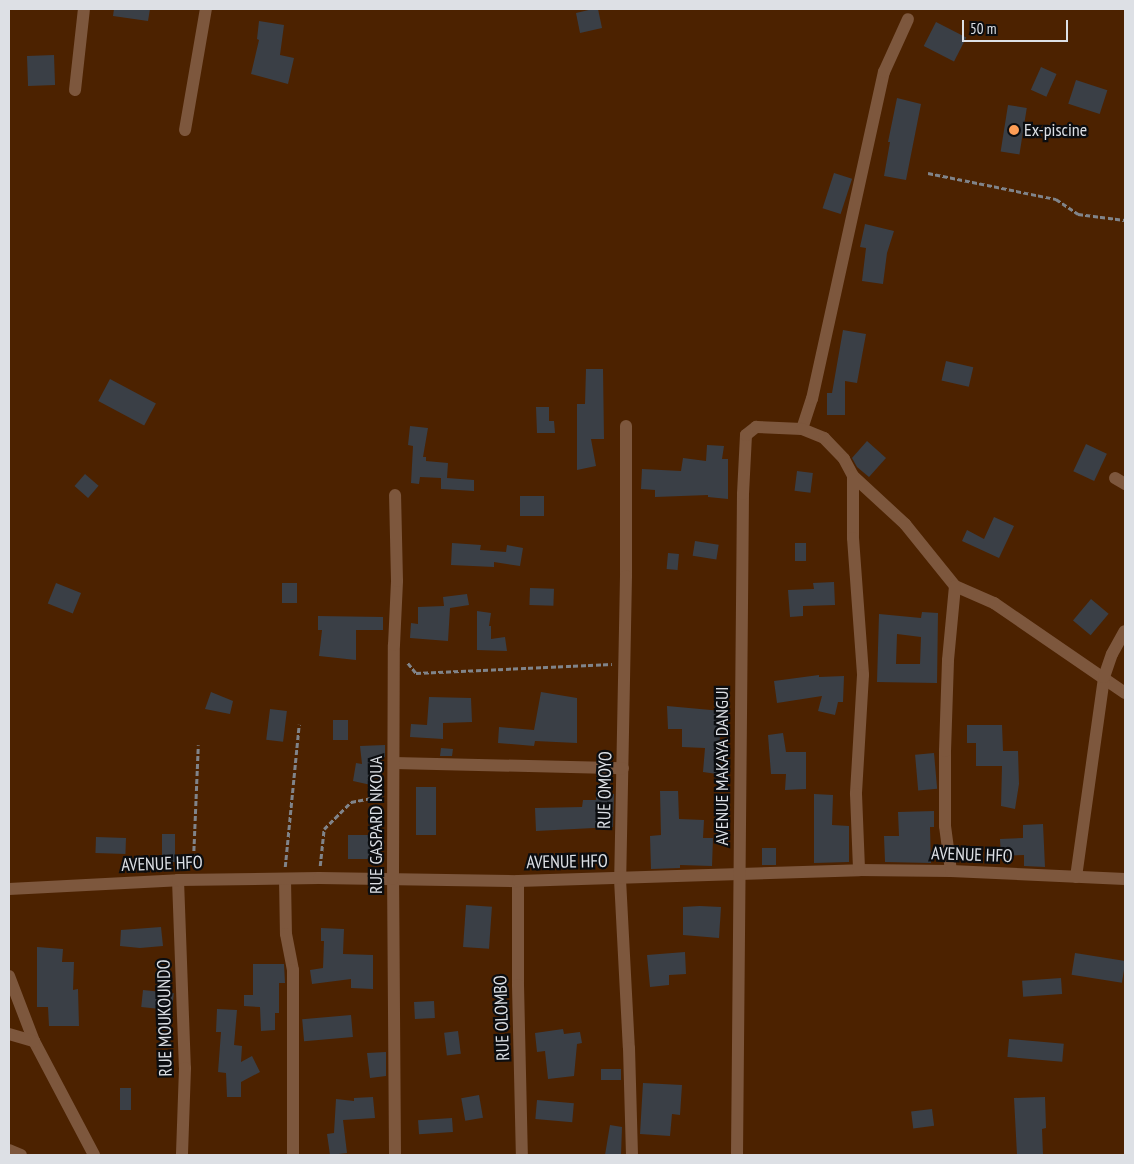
<!DOCTYPE html>
<html>
<head>
<meta charset="utf-8">
<style>
	body { margin:0 }
	#map { position:relative; width:1134px; height:1164px; overflow:hidden; background:#20242b; font-family:"PT Sans Narrow",sans-serif }
	div>[style] { position:absolute }
	[style*='--x'] { left:calc(var(--x)*1px); top:calc(var(--y)*1px); width:calc(var(--w)*1px); rotate:calc(var(--a)*1deg) }
	.green>* { inset:0; background:#4c2200; transform-origin:0 0 }
	.building>* { inset:0; background:#3a3f46; transform-origin:0 0 }
	.path>* { height:2.5px; margin-top:-1.25px; transform-origin:0; background:repeating-linear-gradient(90deg,#80848a 0 5px,transparent 0 7.5px) }
	.minor>* { height:12px; margin:-6px; padding:0 6px; transform-origin:6px; border-radius:6px; background:#7d573d }
	.dots>* { width:14px; height:14px; translate:-50% -50%; box-sizing:border-box; border:2px solid #0b0d10; border-radius:50% }
	span { translate:-50% -50%; white-space:nowrap; text-align:center; line-height:1.15; -webkit-text-stroke:4.5px #0b0d10; paint-order:stroke }
	.poi-label { font-size:18px; color:#dde0e5 }
	.left { translate:0 -50%; text-align:left }
	.street-label { font-size:18px; color:#dde0e5 }
	.frame { position:absolute; inset:0; border:10px solid #dde0e5; pointer-events:none }
	.scale { position:absolute; left:962px; top:20px; width:106px; height:22px; box-sizing:border-box; border:2px solid #dde0e5; border-top:0; padding-left:6px; font-size:15px; line-height:18px; white-space:nowrap; color:#dde0e5; -webkit-text-stroke:4px #0b0d10; paint-order:stroke }
</style>
</head>
<body>
<div id="map">
	<div class="green">
		<i style="left:9px;top:9px;width:1116px;height:1146px"></i>
	</div>
	<div class="building">
		<i style="clip-path:polygon(114px 9px,150px 9px,148px 21px,113px 16px)"></i>
		<i style="clip-path:polygon(593px 9px,598px 9px,602px 28px,580px 33px,576px 13px)"></i>
		<i style="clip-path:polygon(259px 21px,284px 25px,280px 55px,294px 58px,288px 84px,251px 74px,259px 40px,257px 39px)"></i>
		<i style="left:936px;top:22px;width:34px;height:27px;rotate:27deg"></i>
		<i style="left:54px;top:55px;width:30px;height:27px;rotate:88deg"></i>
		<i style="left:1041px;top:67px;width:17px;height:25px;rotate:24deg"></i>
		<i style="left:1076px;top:80px;width:33px;height:25px;rotate:18deg"></i>
		<i style="clip-path:polygon(897px 98px,921px 104px,906px 180px,884px 176px,890px 142px,888px 142px)"></i>
		<i style="left:1008px;top:105px;width:19px;height:47px;rotate:9deg"></i>
		<i style="left:834px;top:173px;width:19px;height:37px;rotate:18deg"></i>
		<i style="clip-path:polygon(865px 224px,894px 231px,887px 253px,883px 284px,862px 281px,866px 248px,860px 247px)"></i>
		<i style="clip-path:polygon(843px 330px,866px 334px,857px 383px,845px 381px,845px 415px,827px 415px,827px 393px,832px 393px)"></i>
		<i style="left:946px;top:361px;width:28px;height:20px;rotate:13deg"></i>
		<i style="clip-path:polygon(586px 369px,603px 369px,604px 439px,591px 439px,596px 466px,577px 470px,577px 404px,585px 404px)"></i>
		<i style="left:110px;top:379px;width:52px;height:25px;rotate:28deg"></i>
		<i style="clip-path:polygon(536px 407px,549px 407px,549px 421px,554px 421px,555px 433px,537px 433px)"></i>
		<i style="clip-path:polygon(410px 426px,428px 428px,423px 457px,426px 457px,426px 461px,448px 463px,447px 478px,474px 480px,474px 491px,441px 489px,441px 478px,420px 477px,419px 484px,411px 483px,413px 446px,408px 445px)"></i>
		<i style="clip-path:polygon(867px 441px,886px 458px,869px 477px,857px 467px,852px 458px)"></i>
		<i style="left:1086px;top:444px;width:23px;height:30px;rotate:25deg"></i>
		<i style="clip-path:polygon(707px 445px,724px 446px,722px 459px,728px 459px,728px 499px,708px 497px,708px 495px,655px 497px,655px 490px,641px 489px,642px 469px,681px 471px,683px 458px,706px 461px)"></i>
		<i style="left:797px;top:471px;width:16px;height:20px;rotate:7deg"></i>
		<i style="left:85px;top:474px;width:18px;height:16px;rotate:41deg"></i>
		<i style="left:520px;top:496px;width:24px;height:20px"></i>
		<i style="clip-path:polygon(994px 517px,1014px 526px,999px 558px,962px 541px,967px 530px,984px 539px)"></i>
		<i style="left:695px;top:541px;width:24px;height:15px;rotate:9deg"></i>
		<i style="clip-path:polygon(452px 543px,481px 545px,480px 550px,506px 552px,507px 545px,523px 548px,520px 566px,494px 562px,494px 567px,451px 565px)"></i>
		<i style="left:795px;top:543px;width:11px;height:18px"></i>
		<i style="left:668px;top:553px;width:11px;height:16px;rotate:5deg"></i>
		<i style="clip-path:polygon(834px 582px,835px 605px,803px 606px,803px 616px,790px 617px,788px 590px,814px 589px,813px 583px)"></i>
		<i style="left:56px;top:583px;width:27px;height:22px;rotate:22deg"></i>
		<i style="left:282px;top:583px;width:15px;height:20px"></i>
		<i style="left:530px;top:588px;width:24px;height:17px;rotate:2deg"></i>
		<i style="clip-path:polygon(467px 594px,469px 605px,450px 608px,448px 641px,410px 638px,411px 623px,418px 624px,418px 607px,444px 606px,443px 597px)"></i>
		<i style="left:1091px;top:599px;width:23px;height:28px;rotate:40deg"></i>
		<i style="clip-path:polygon(477px 611px,491px 613px,489px 626px,491px 626px,491px 639px,505px 637px,507px 651px,477px 650px)"></i>
		<i style="clip-path:polygon(evenodd,922px 612px,938px 613px,937px 683px,877px 682px,879px 614px,921px 618px,922px 612px,897px 634px,921px 637px,920px 664px,896px 664px,897px 634px)"></i>
		<i style="clip-path:polygon(318px 616px,383px 617px,383px 630px,356px 630px,356px 660px,319px 656px,322px 630px,318px 630px)"></i>
		<i style="clip-path:polygon(819px 675px,819px 677px,844px 676px,843px 702px,838px 702px,835px 715px,818px 711px,822px 696px,777px 703px,774px 681px)"></i>
		<i style="clip-path:polygon(211px 692px,233px 701px,230px 714px,205px 709px)"></i>
		<i style="clip-path:polygon(541px 692px,577px 698px,577px 743px,535px 741px,534px 746px,498px 743px,499px 727px,534px 730px)"></i>
		<i style="clip-path:polygon(429px 697px,471px 698px,472px 722px,443px 723px,443px 739px,410px 737px,411px 724px,427px 725px)"></i>
		<i style="clip-path:polygon(667px 706px,722px 711px,717px 774px,703px 772px,705px 748px,682px 747px,682px 729px,668px 729px)"></i>
		<i style="left:270px;top:709px;width:17px;height:31px;rotate:7deg"></i>
		<i style="left:333px;top:720px;width:15px;height:20px"></i>
		<i style="clip-path:polygon(967px 725px,1002px 725px,1003px 751px,1018px 751px,1019px 784px,1015px 809px,1001px 806px,1002px 766px,976px 766px,976px 743px,967px 743px)"></i>
		<i style="clip-path:polygon(783px 733px,786px 752px,806px 752px,806px 789px,785px 790px,786px 774px,771px 774px,768px 735px)"></i>
		<i style="clip-path:polygon(385px 745px,385px 757px,376px 757px,371px 785px,353px 781px,356px 763px,362px 764px,360px 746px)"></i>
		<i style="clip-path:polygon(441px 748px,453px 749px,452px 756px,440px 756px)"></i>
		<i style="left:934px;top:753px;width:36px;height:19px;rotate:85deg"></i>
		<i style="left:416px;top:787px;width:20px;height:48px"></i>
		<i style="clip-path:polygon(660px 791px,678px 791px,679px 819px,704px 820px,703px 838px,713px 838px,712px 866px,680px 865px,680px 868px,651px 869px,650px 836px,661px 835px)"></i>
		<i style="clip-path:polygon(596px 794px,614px 794px,613px 827px,536px 831px,535px 808px,582px 807px,583px 800px,596px 800px)"></i>
		<i style="clip-path:polygon(814px 794px,833px 795px,832px 825px,849px 826px,849px 862px,814px 863px)"></i>
		<i style="clip-path:polygon(934px 811px,934px 827px,930px 827px,931px 863px,885px 862px,884px 836px,899px 836px,898px 812px)"></i>
		<i style="clip-path:polygon(1043px 824px,1045px 867px,1024px 866px,1024px 855px,1001px 856px,1000px 839px,1023px 838px,1023px 825px)"></i>
		<i style="left:162px;top:834px;width:13px;height:28px"></i>
		<i style="left:348px;top:835px;width:22px;height:24px"></i>
		<i style="left:96px;top:837px;width:30px;height:16px;rotate:2deg"></i>
		<i style="left:762px;top:848px;width:14px;height:17px"></i>
		<i style="left:466px;top:905px;width:26px;height:42px;rotate:4deg"></i>
		<i style="clip-path:polygon(700px 906px,721px 907px,719px 938px,683px 935px,683px 907px)"></i>
		<i style="clip-path:polygon(161px 927px,163px 946px,140px 948px,120px 946px,121px 930px)"></i>
		<i style="clip-path:polygon(321px 928px,344px 929px,343px 954px,373px 955px,373px 989px,351px 988px,351px 979px,312px 984px,310px 970px,323px 968px,324px 941px,321px 941px)"></i>
		<i style="clip-path:polygon(37px 947px,63px 949px,62px 962px,74px 962px,73px 990px,78px 989px,79px 1026px,49px 1026px,48px 1007px,37px 1007px)"></i>
		<i style="clip-path:polygon(685px 952px,686px 974px,669px 975px,669px 985px,650px 987px,647px 955px)"></i>
		<i style="left:1075px;top:953px;width:51px;height:22px;rotate:9deg"></i>
		<i style="clip-path:polygon(253px 964px,284px 964px,285px 983px,279px 983px,279px 1013px,275px 1013px,275px 1030px,261px 1031px,260px 1007px,244px 1006px,244px 995px,253px 995px)"></i>
		<i style="left:1061px;top:978px;width:16px;height:39px;rotate:86deg"></i>
		<i style="left:143px;top:990px;width:31px;height:17px;rotate:6deg"></i>
		<i style="left:434px;top:1001px;width:17px;height:20px;rotate:87deg"></i>
		<i style="clip-path:polygon(217px 1009px,237px 1010px,234px 1045px,242px 1046px,241px 1062px,252px 1056px,260px 1072px,241px 1082px,241px 1097px,227px 1097px,226px 1073px,218px 1072px,221px 1032px,216px 1032px)"></i>
		<i style="left:351px;top:1015px;width:22px;height:49px;rotate:85deg"></i>
		<i style="clip-path:polygon(563px 1029px,564px 1034px,580px 1032px,582px 1043px,577px 1044px,574px 1076px,548px 1079px,545px 1051px,537px 1052px,535px 1033px)"></i>
		<i style="left:458px;top:1031px;width:23px;height:14px;rotate:83deg"></i>
		<i style="left:1009px;top:1039px;width:55px;height:18px;rotate:5deg"></i>
		<i style="clip-path:polygon(386px 1052px,386px 1076px,370px 1078px,367px 1053px)"></i>
		<i style="left:601px;top:1069px;width:20px;height:11px"></i>
		<i style="clip-path:polygon(643px 1083px,682px 1085px,680px 1115px,672px 1114px,670px 1136px,640px 1134px)"></i>
		<i style="left:120px;top:1088px;width:11px;height:22px"></i>
		<i style="left:479px;top:1095px;width:23px;height:18px;rotate:80deg"></i>
		<i style="clip-path:polygon(373px 1097px,375px 1118px,343px 1120px,347px 1153px,330px 1155px,327px 1134px,334px 1133px,336px 1099px,354px 1101px,354px 1098px)"></i>
		<i style="clip-path:polygon(1045px 1097px,1046px 1128px,1042px 1129px,1043px 1155px,1017px 1155px,1014px 1098px)"></i>
		<i style="left:537px;top:1100px;width:37px;height:19px;rotate:5deg"></i>
		<i style="left:932px;top:1109px;width:17px;height:21px;rotate:83deg"></i>
		<i style="left:452px;top:1118px;width:14px;height:34px;rotate:86deg"></i>
		<i style="clip-path:polygon(610px 1125px,622px 1127px,621px 1155px,605px 1155px)"></i>
	</div>
	<div class="path">
		<i style="--x:928;--y:173;--w:131;--a:11.5"></i>
		<i style="--x:1056;--y:199;--w:27;--a:34"></i>
		<i style="--x:1078;--y:214;--w:47;--a:7.3"></i>
		<i style="--x:408;--y:663;--w:13;--a:51"></i>
		<i style="--x:416;--y:673;--w:196;--a:-2.6"></i>
		<i style="--x:193;--y:866;--w:121;--a:-87.6"></i>
		<i style="--x:320;--y:866;--w:37;--a:-84"></i>
		<i style="--x:324;--y:829;--w:38;--a:-45"></i>
		<i style="--x:351;--y:802;--w:32;--a:-11"></i>
		<i style="--x:285;--y:867;--w:143;--a:-84.4"></i>
	</div>
	<div class="minor">
		<i style="--x:75;--y:90;--w:81;--a:-83.7"></i>
		<i style="--x:185;--y:130;--w:123;--a:-80.2"></i>
		<i style="--x:626;--y:426;--w:150;--a:90"></i>
		<i style="--x:626;--y:576;--w:303;--a:91.1"></i>
		<i style="--x:620;--y:879;--w:169;--a:87"></i>
		<i style="--x:629;--y:1048;--w:107;--a:88.4"></i>
		<i style="--x:802;--y:429;--w:32;--a:-72"></i>
		<i style="--x:812;--y:399;--w:335;--a:-77.6"></i>
		<i style="--x:884;--y:72;--w:58;--a:-65.6"></i>
		<i style="--x:853;--y:476;--w:71;--a:42.7"></i>
		<i style="--x:905;--y:524;--w:80;--a:51.1"></i>
		<i style="--x:955;--y:586;--w:43;--a:23.6"></i>
		<i style="--x:994;--y:603;--w:159;--a:34.5"></i>
		<i style="--x:1115;--y:478;--w:12;--a:31"></i>
		<i style="--x:394;--y:763;--w:229;--a:1.3"></i>
		<i style="--x:951;--y:871;--w:45;--a:-97.6"></i>
		<i style="--x:945;--y:826;--w:75;--a:-90"></i>
		<i style="--x:945;--y:751;--w:91;--a:-88.1"></i>
		<i style="--x:948;--y:660;--w:74;--a:-84.6"></i>
		<i style="--x:1076;--y:877;--w:202;--a:-82"></i>
		<i style="--x:1104;--y:677;--w:24;--a:-71"></i>
		<i style="--x:1112;--y:654;--w:26;--a:-61"></i>
		<i style="--x:285;--y:879;--w:55;--a:89"></i>
		<i style="--x:286;--y:934;--w:37;--a:79"></i>
		<i style="--x:293;--y:970;--w:185;--a:90"></i>
		<i style="--x:178;--y:880;--w:188;--a:87.9"></i>
		<i style="--x:185;--y:1068;--w:87;--a:92"></i>
		<i style="--x:518;--y:881;--w:104;--a:90"></i>
		<i style="--x:518;--y:985;--w:170;--a:88.7"></i>
		<i style="--x:9;--y:889;--w:169;--a:-3"></i>
		<i style="--x:178;--y:880;--w:141;--a:-0.8"></i>
		<i style="--x:319;--y:878;--w:199;--a:0.9"></i>
		<i style="--x:518;--y:881;--w:341;--a:-1.8"></i>
		<i style="--x:859;--y:870;--w:92;--a:0.6"></i>
		<i style="--x:951;--y:871;--w:174;--a:2.6"></i>
		<i style="--x:9;--y:976;--w:70;--a:69"></i>
		<i style="--x:34;--y:1041;--w:129;--a:62.2"></i>
		<i style="--x:9;--y:1034;--w:26;--a:16"></i>
		<i style="--x:9;--y:1150;--w:13;--a:23"></i>
		<i style="--x:395;--y:1155;--w:276;--a:-90.4"></i>
		<i style="--x:393;--y:879;--w:234;--a:-89.8"></i>
		<i style="--x:394;--y:645;--w:64;--a:-87.3"></i>
		<i style="--x:397;--y:581;--w:86;--a:-91.3"></i>
		<i style="--x:737;--y:1155;--w:661;--a:-89.48"></i>
		<i style="--x:743;--y:494;--w:59;--a:-87.1"></i>
		<i style="--x:746;--y:435;--w:13;--a:-39"></i>
		<i style="--x:756;--y:427;--w:46;--a:2.5"></i>
		<i style="--x:802;--y:429;--w:24;--a:22"></i>
		<i style="--x:824;--y:438;--w:29;--a:46"></i>
		<i style="--x:844;--y:459;--w:19;--a:62"></i>
		<i style="--x:853;--y:476;--w:62;--a:90"></i>
		<i style="--x:853;--y:538;--w:137;--a:85.8"></i>
		<i style="--x:863;--y:675;--w:119;--a:93.4"></i>
		<i style="--x:856;--y:794;--w:76;--a:87.7"></i>
	</div>
	<div class="dots">
		<i style="left:1014px;top:130px;background:#fd9d55"></i>
	</div>
	<div class="poi-label">
		<span class="left" style="left:1024px;top:130px">Ex-piscine</span>
	</div>
	<div class="street-label">
		<span style="left:722px;top:766px;rotate:-90deg">AVENUE MAKAYA DANGUI</span>
		<span style="left:605px;top:790px;rotate:-89deg">RUE OMOYO</span>
		<span style="left:376px;top:825px;rotate:-90deg">RUE GASPARD NKOUA</span>
		<span style="left:972px;top:855px;rotate:2deg">AVENUE HFO</span>
		<span style="left:567px;top:862px;rotate:-1deg">AVENUE HFO</span>
		<span style="left:162px;top:864px;rotate:-2deg">AVENUE HFO</span>
		<span style="left:165px;top:1018px;rotate:-91deg">RUE MOUKOUNDO</span>
		<span style="left:502px;top:1018px;rotate:-92deg">RUE OLOMBO</span>
	</div>
	<div class="frame"></div>
	<div class="scale">50 m</div>
</div>
</body>
</html>
